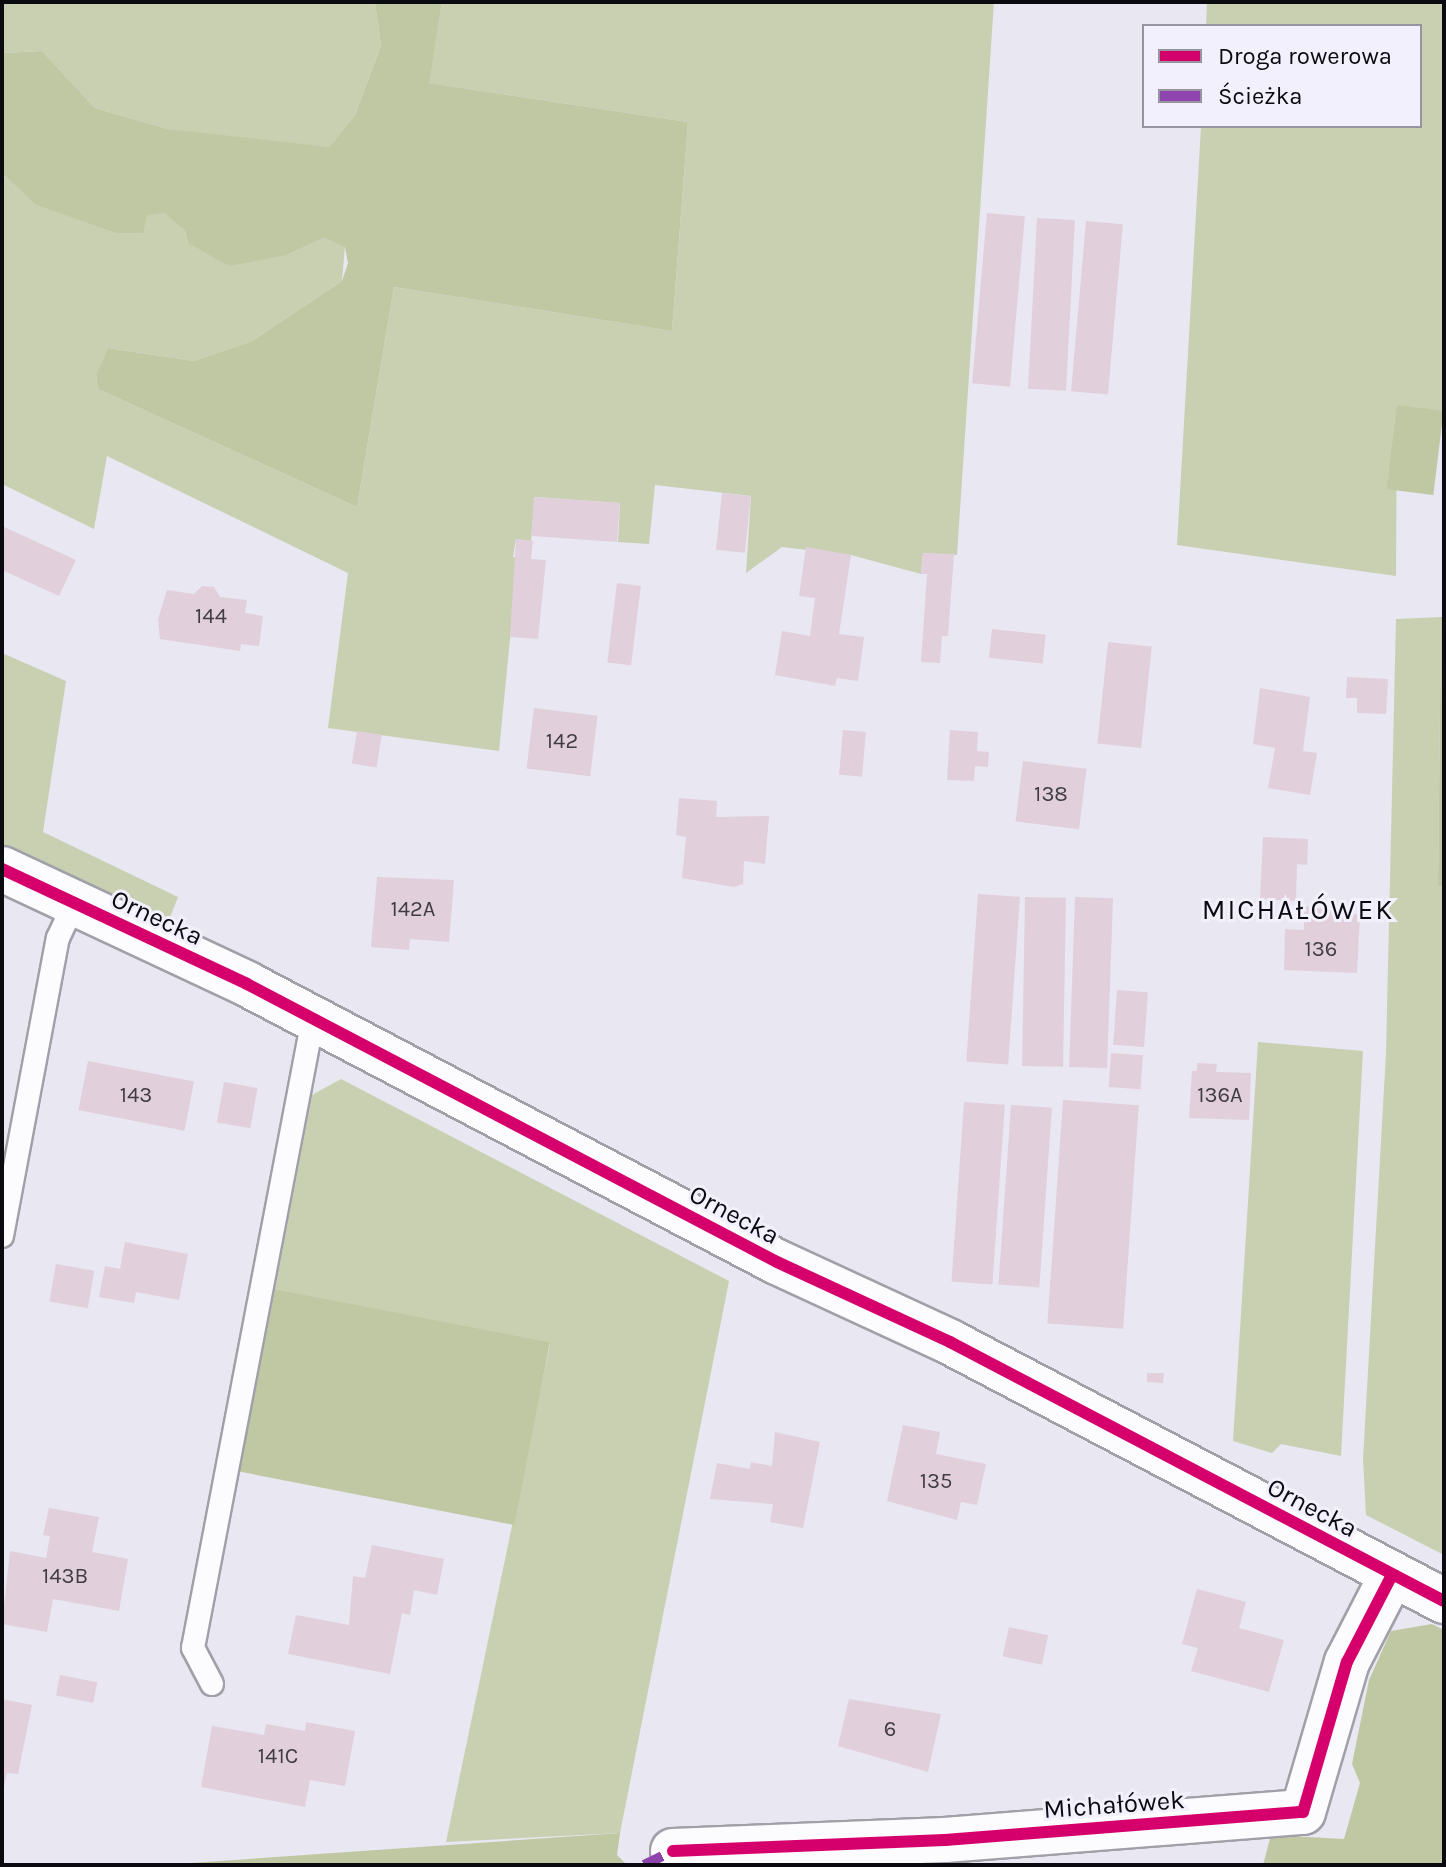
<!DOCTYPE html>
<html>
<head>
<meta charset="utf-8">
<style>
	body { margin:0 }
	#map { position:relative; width:1446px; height:1867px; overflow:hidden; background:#e8e7f2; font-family:Karla,sans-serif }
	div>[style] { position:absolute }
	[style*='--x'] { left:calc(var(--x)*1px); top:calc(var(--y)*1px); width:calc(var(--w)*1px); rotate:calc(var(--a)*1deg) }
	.green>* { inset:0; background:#c9d0b2 }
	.forest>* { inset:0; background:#c0c8a3; transform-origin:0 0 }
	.building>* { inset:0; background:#e1d0db; transform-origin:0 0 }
	.roads { filter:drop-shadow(2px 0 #a1a0a8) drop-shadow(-2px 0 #a1a0a8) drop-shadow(0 2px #a1a0a8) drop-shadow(0 -2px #a1a0a8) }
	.service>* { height:22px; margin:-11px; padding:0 11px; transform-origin:11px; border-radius:11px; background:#fcfbfd }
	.minor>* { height:44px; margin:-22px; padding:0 22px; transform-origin:22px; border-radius:22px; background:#fcfbfd }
	.quiet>* { height:10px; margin-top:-5px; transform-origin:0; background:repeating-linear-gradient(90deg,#8e44ad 0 20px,transparent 0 30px) }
	.cycleway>* { height:12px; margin:-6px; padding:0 6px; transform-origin:6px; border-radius:6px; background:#d6006c }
	span { translate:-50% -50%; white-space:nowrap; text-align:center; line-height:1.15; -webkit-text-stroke:6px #f2f0fc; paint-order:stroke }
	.number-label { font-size:22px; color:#413c44 }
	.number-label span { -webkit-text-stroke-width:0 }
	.street-label { font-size:26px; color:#0c0a11 }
	.neighbourhood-label { font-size:28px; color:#0c0a11; letter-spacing:2px }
	.frame { position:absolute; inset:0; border:4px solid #0c0a11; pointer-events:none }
	.legend { position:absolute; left:1142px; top:24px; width:280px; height:104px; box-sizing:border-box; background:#f2f0fc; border:2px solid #96949e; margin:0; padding:10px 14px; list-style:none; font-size:24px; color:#0c0a11 }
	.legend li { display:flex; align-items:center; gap:16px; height:40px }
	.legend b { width:40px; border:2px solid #96949e }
</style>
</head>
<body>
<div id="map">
	<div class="green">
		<i style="clip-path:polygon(2px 2px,375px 2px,381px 46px,355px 115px,329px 147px,280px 145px,168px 129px,95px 108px,42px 51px,2px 53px)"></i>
		<i style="clip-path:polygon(442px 2px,994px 2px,957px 555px,923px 553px,921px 574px,851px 555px,782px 547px,746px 573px,751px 496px,655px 485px,649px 544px,618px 542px,620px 503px,535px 497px,531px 541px,516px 539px,513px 557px,518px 558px,499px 751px,328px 728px,348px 573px,107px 456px,94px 529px,2px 484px,2px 173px,34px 204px,164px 213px,185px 231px,188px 243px,287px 255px,324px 238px,345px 246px,342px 281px,252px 341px,194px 361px,108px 348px,96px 374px,98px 389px,357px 507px,394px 287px,672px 331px,688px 122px,428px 83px)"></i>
		<i style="clip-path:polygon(1207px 2px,1444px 2px,1444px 411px,1397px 406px,1396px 576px,1177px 545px,1201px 126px,1420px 126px,1420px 26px,1206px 26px)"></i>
		<i style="clip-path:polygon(1441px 617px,1438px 886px,1444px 887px,1444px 1555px,1366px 1515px,1363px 1459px,1386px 1053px,1396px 619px)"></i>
		<i style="clip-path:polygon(2px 653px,66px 681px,43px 832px,178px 897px,167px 925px,2px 848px)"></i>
		<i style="clip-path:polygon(1258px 1042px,1363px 1051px,1341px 1456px,1281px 1444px,1272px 1453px,1233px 1441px)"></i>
		<i style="clip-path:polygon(341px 1079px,729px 1281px,620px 1833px,446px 1842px,550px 1344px,275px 1289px,312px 1095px)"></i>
	</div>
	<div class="forest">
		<i style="clip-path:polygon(375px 2px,442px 2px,429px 83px,688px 122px,672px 331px,394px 287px,357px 507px,98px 389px,96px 374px,108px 348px,194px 361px,252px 341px,342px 281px,348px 263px,345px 247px,324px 238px,287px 255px,229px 266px,188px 243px,185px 231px,164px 213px,147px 215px,143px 233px,116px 233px,34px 204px,2px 173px,2px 53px,42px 51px,95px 108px,168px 129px,329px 147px,355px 115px,381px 46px)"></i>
		<i style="left:1397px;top:405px;width:47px;height:85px;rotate:7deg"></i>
		<i style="clip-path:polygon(1441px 617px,1444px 617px,1444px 887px,1438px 886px)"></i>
		<i style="left:275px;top:1289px;width:280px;height:186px;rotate:11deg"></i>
		<i style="clip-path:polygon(1432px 1624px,1444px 1630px,1444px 1865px,1263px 1865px,1271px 1835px,1344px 1839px,1360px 1783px,1352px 1764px,1369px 1680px,1391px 1631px)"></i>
		<i style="clip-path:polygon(620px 1833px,617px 1855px,627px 1865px,162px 1865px)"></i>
	</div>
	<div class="building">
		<i style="left:987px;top:213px;width:38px;height:171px;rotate:5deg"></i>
		<i style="left:1037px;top:218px;width:38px;height:171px;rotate:3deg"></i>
		<i style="left:1086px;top:221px;width:37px;height:171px;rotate:5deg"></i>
		<i style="left:722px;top:493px;width:29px;height:57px;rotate:6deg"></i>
		<i style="left:534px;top:497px;width:86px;height:39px;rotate:4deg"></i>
		<i style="clip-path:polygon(2px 526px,76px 560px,59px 596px,2px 570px)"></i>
		<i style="clip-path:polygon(516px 539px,533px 541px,531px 559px,546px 560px,538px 639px,510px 637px)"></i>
		<i style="clip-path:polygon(806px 547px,851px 555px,839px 634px,864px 637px,858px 681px,837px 678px,835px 686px,775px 675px,782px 631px,810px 636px,815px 598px,799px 596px)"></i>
		<i style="clip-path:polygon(923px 553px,954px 554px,948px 636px,942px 636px,940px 663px,921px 662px,927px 574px,921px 574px)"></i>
		<i style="left:617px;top:583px;width:24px;height:80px;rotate:7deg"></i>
		<i style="clip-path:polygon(202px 586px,214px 587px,220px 597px,247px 600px,245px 613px,263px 616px,259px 646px,241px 644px,240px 651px,160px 639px,158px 619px,167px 590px,194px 594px)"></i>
		<i style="left:992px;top:629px;width:54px;height:29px;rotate:6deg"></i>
		<i style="left:1108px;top:642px;width:44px;height:102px;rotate:6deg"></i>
		<i style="clip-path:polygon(1347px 677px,1388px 679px,1386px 714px,1357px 713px,1357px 698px,1346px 698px)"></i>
		<i style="clip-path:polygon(1260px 688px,1310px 697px,1303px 751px,1317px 753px,1310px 795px,1268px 788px,1275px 748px,1253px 744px)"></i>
		<i style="left:534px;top:708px;width:64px;height:61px;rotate:7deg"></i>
		<i style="left:843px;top:730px;width:23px;height:45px;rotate:5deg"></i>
		<i style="clip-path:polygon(950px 730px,978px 732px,977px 751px,989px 752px,988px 767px,975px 766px,974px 781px,947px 780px)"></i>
		<i style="left:357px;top:731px;width:25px;height:33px;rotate:9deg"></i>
		<i style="left:1023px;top:761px;width:64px;height:61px;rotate:7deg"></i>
		<i style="clip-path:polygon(679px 798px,717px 801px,716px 817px,769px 816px,765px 864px,744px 861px,743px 884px,734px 887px,682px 878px,686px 837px,676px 835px)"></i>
		<i style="clip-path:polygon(1263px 837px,1308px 839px,1307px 865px,1297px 864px,1296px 901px,1260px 899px)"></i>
		<i style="clip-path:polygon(377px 877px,454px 880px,449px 942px,410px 939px,409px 950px,371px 947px)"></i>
		<i style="left:978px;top:894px;width:42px;height:168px;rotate:4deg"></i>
		<i style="left:1025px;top:897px;width:41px;height:169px;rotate:1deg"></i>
		<i style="left:1075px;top:897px;width:38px;height:170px;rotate:2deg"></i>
		<i style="clip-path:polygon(1304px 906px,1360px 915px,1357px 973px,1284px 970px,1285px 929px,1304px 930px)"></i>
		<i style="left:1117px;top:990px;width:31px;height:55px;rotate:4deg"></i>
		<i style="left:1111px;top:1053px;width:32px;height:34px;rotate:4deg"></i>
		<i style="left:88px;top:1061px;width:108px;height:50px;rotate:11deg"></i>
		<i style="clip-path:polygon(1197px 1063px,1217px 1064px,1216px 1072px,1251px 1073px,1249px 1120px,1189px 1118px,1192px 1071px,1197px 1071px)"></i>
		<i style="left:224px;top:1082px;width:34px;height:41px;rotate:10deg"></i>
		<i style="left:1063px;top:1100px;width:76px;height:224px;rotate:4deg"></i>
		<i style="left:964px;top:1102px;width:41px;height:180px;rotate:4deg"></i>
		<i style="left:1011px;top:1105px;width:41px;height:180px;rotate:4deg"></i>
		<i style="clip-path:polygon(125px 1242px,188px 1254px,179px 1300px,136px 1292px,134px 1303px,99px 1297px,105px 1266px,120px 1269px)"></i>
		<i style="left:56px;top:1264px;width:39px;height:38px;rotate:10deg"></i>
		<i style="clip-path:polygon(1147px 1373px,1164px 1373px,1163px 1383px,1147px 1382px)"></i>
		<i style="clip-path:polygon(903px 1425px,940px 1432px,936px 1454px,986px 1464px,977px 1505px,961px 1502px,957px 1520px,887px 1501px)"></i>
		<i style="clip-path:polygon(775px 1432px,820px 1442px,803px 1528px,770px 1522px,773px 1504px,710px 1499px,717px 1463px,750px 1469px,751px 1462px,772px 1466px)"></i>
		<i style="clip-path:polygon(49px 1508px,99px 1517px,92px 1552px,128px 1559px,119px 1611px,53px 1599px,47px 1632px,2px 1624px,10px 1551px,46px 1558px,50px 1536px,43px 1535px)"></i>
		<i style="clip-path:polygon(372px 1545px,444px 1559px,437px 1595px,414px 1590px,410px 1615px,402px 1613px,390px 1674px,288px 1654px,296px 1615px,349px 1625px,353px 1576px,365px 1578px)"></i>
		<i style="clip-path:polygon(1197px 1589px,1246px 1602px,1239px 1628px,1284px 1640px,1269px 1692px,1191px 1671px,1198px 1648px,1182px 1644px)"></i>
		<i style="left:1009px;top:1627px;width:40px;height:30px;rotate:12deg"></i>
		<i style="left:60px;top:1675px;width:38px;height:21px;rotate:11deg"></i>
		<i style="clip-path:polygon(2px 1699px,32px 1705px,18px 1774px,7px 1773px,3px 1792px)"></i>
		<i style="clip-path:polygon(849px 1699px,941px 1714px,928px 1772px,838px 1746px)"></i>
		<i style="clip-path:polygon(306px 1722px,355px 1731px,345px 1786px,310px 1780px,305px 1807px,201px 1787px,212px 1726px,264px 1735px,266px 1724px,305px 1731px)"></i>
	</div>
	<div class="roads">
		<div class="service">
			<i style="--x:2;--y:1236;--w:303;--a:-79.4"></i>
			<i style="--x:58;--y:938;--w:38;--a:-65"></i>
			<i style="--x:212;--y:1684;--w:41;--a:-117.8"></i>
			<i style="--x:193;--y:1648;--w:640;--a:-79.2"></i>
		</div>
		<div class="minor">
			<i style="--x:2;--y:869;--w:271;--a:25.1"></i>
			<i style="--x:247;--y:984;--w:598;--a:27.68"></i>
			<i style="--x:777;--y:1262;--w:191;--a:24.8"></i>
			<i style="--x:950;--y:1342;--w:558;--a:27.67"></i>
			<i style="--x:673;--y:1851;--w:272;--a:-2.3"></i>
			<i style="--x:945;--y:1840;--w:359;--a:-4.5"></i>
			<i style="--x:1303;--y:1812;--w:156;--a:-73.7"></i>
			<i style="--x:1347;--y:1662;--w:98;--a:-62.7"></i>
		</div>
	</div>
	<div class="quiet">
		<i style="--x:644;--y:1865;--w:32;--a:-26"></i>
	</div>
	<div class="cycleway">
		<i style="--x:2;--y:869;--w:271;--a:25.1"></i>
		<i style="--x:247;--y:984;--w:598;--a:27.68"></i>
		<i style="--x:777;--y:1262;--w:191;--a:24.8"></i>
		<i style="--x:950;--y:1342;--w:558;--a:27.67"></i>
		<i style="--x:673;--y:1851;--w:272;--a:-2.3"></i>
		<i style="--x:945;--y:1840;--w:359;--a:-4.5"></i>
		<i style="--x:1303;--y:1812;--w:156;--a:-73.7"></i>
		<i style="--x:1347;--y:1662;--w:98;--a:-62.7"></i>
	</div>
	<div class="number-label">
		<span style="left:211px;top:617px">144</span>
		<span style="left:562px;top:742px">142</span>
		<span style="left:1051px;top:795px">138</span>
		<span style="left:413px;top:910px">142A</span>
		<span style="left:1321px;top:950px">136</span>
		<span style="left:136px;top:1096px">143</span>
		<span style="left:1220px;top:1096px">136A</span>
		<span style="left:936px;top:1482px">135</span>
		<span style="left:65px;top:1577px">143B</span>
		<span style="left:890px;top:1730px">6</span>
		<span style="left:278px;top:1757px">141C</span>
	</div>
	<div class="street-label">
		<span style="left:157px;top:918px;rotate:25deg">Ornecka</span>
		<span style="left:734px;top:1215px;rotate:28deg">Ornecka</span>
		<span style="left:1312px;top:1508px;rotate:28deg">Ornecka</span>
		<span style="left:1114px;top:1805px;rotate:-4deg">Michałówek</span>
	</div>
	<div class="neighbourhood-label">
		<span style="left:1298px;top:910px">MICHAŁÓWEK</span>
	</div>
	<div class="frame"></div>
	<ul class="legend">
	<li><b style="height:10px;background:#d6006c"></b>Droga rowerowa</li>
	<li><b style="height:10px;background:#8e44ad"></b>Ścieżka</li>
	</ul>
</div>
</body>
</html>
